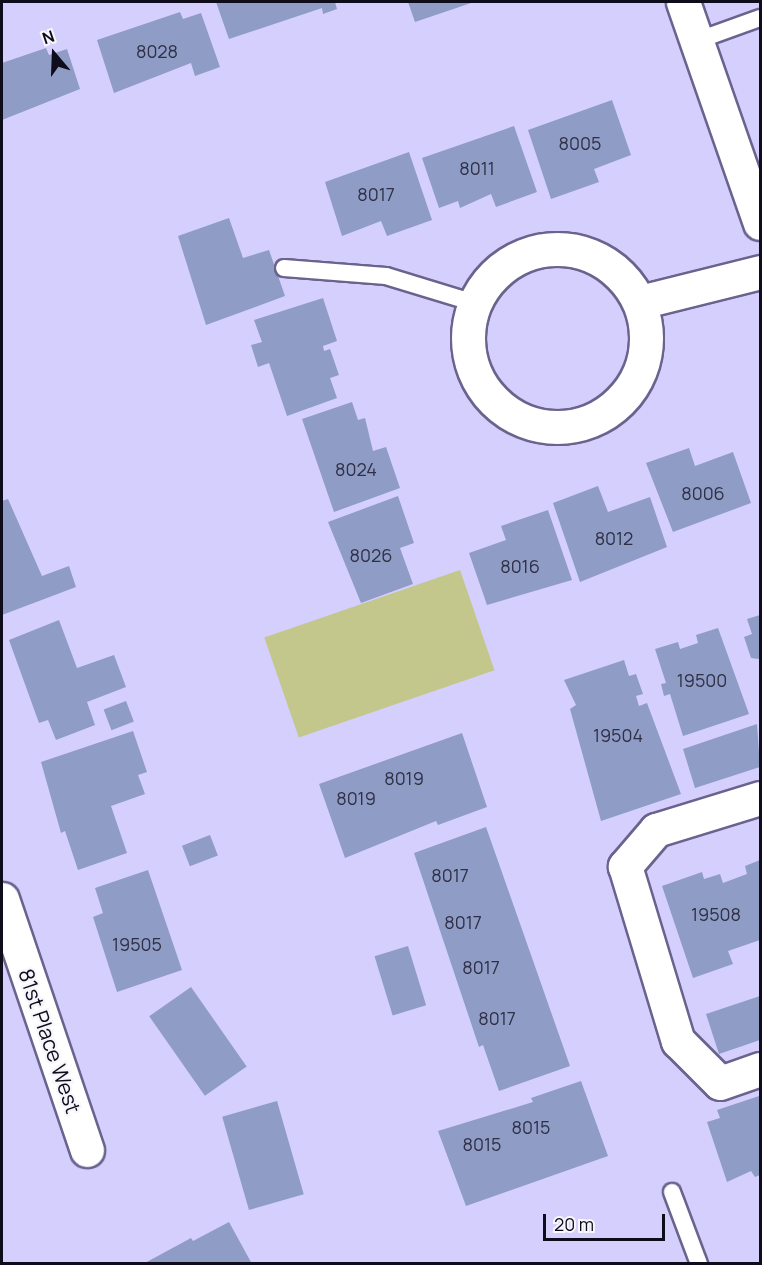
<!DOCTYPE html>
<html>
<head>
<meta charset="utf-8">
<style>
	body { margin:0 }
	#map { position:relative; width:762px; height:1265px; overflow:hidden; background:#d5cffe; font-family:Manrope,sans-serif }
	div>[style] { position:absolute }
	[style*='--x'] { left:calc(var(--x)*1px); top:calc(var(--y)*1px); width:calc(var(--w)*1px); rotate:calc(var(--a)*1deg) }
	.green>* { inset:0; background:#c4c78b; transform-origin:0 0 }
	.building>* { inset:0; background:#8e9cc6; transform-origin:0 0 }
	.roads { filter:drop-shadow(2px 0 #6a638d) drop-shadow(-2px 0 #6a638d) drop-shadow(0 2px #6a638d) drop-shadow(0 -2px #6a638d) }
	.service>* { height:16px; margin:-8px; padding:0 8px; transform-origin:8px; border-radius:8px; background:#fff }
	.minor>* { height:33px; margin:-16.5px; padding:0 16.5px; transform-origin:16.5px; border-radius:16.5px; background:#fff }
	.minor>.ring { margin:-16.5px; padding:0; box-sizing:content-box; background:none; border:33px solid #fff; border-radius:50% }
	.tertiary>* { height:33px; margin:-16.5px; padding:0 16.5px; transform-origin:16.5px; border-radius:16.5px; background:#fff }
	span { translate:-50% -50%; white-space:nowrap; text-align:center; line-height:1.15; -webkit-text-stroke:4.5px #f7f6fb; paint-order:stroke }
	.number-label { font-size:18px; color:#2f3046 }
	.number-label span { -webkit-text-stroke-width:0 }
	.street-label { font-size:21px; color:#0f0c1c }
	.frame { position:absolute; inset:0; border:3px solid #0f0c1c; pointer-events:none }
	.north { position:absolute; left:24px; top:24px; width:60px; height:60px; -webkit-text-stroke:4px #f7f6fb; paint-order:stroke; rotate:341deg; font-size:16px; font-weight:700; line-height:24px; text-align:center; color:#0f0c1c }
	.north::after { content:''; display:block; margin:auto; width:21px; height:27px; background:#0f0c1c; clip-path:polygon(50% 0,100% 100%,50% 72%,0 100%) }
	.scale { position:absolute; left:543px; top:1214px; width:122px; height:27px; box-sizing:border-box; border:3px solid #0f0c1c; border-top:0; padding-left:8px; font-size:18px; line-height:21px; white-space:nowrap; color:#0f0c1c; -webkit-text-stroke:4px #f7f6fb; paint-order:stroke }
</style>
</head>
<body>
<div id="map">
	<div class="green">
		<i style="left:460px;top:570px;width:106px;height:207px;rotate:71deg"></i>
	</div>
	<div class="building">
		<i style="clip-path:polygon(216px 2px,335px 2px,337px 9px,323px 14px,322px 8px,229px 39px)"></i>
		<i style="clip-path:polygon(408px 2px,474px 2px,415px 22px)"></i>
		<i style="clip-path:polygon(180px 12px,183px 19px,201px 13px,220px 67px,195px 76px,191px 63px,114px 93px,97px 40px)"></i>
		<i style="clip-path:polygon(46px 48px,49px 55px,67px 49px,80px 89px,2px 120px,2px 63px)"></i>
		<i style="clip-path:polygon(612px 100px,631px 155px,594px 169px,599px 182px,551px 199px,528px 130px)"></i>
		<i style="clip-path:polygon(514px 126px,537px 192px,496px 207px,491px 194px,460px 208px,458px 201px,439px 208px,422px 158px)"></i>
		<i style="clip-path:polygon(409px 152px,432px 220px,387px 236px,381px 221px,342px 236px,325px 182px)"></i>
		<i style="clip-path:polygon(229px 218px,243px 258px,269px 250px,285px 296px,206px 325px,178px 236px)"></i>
		<i style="clip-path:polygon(323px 298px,337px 341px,323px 346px,324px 351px,330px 349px,339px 375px,330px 378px,337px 398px,287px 416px,269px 363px,258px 367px,251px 345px,262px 342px,254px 320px)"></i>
		<i style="clip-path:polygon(352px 402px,358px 420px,365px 418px,373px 451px,386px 447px,400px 488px,334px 512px,302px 419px)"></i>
		<i style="clip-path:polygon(689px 448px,695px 466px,733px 452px,751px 503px,673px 532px,646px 463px)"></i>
		<i style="clip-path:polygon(598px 486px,608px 512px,650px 497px,667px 547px,580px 582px,553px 503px)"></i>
		<i style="clip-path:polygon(398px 496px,414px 543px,400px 548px,413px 584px,361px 603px,328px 522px)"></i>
		<i style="clip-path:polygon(8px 499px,42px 576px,69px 566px,76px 587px,2px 615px,2px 501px)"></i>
		<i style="clip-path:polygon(548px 510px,572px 580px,487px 605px,469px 553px,506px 540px,501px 526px)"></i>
		<i style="clip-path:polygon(760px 615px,760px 658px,758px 659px,751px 658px,744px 637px,752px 634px,747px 619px)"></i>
		<i style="clip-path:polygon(59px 620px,77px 668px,114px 655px,126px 687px,87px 702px,95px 725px,56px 740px,48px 720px,39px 723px,9px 640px)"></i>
		<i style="clip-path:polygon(718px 628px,749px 714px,683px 736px,670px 694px,664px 696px,661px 684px,666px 683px,655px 649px,678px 642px,680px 649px,698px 643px,696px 635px)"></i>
		<i style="clip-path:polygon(624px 660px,629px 676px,636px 674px,643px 694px,636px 696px,639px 706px,647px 703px,681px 794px,601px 821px,570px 709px,576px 705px,564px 680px)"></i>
		<i style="left:126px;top:701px;width:22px;height:24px;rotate:69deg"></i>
		<i style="clip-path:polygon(757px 724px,760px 767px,695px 788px,683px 749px)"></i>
		<i style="clip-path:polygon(133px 731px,147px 772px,138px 775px,145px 794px,111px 806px,127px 853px,78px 870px,65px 831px,61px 833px,41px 762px)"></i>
		<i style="clip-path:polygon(462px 733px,487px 807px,438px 825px,436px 821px,345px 858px,319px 784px)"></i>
		<i style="clip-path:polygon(486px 827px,570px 1066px,499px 1091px,483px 1045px,479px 1047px,414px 853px)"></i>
		<i style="left:210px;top:835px;width:22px;height:30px;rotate:69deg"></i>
		<i style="clip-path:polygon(760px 860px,760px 940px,728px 951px,733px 964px,693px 978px,662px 886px,702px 872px,704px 879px,720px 874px,723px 883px,747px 874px,745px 866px)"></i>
		<i style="clip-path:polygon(148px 870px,182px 970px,117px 992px,93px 917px,103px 913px,95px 888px)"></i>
		<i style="left:408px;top:946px;width:62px;height:35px;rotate:73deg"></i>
		<i style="left:191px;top:987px;width:97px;height:51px;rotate:55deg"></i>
		<i style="clip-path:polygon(760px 996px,760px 1040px,719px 1054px,706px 1014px)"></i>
		<i style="clip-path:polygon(581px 1081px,608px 1156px,466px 1206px,438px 1131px,533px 1102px,531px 1098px)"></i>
		<i style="clip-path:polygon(759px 1096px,760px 1175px,755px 1177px,751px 1171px,727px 1182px,707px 1122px,720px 1118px,717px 1110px)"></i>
		<i style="left:277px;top:1101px;width:97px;height:57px;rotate:74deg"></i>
		<i style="clip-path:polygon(229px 1222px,252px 1264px,143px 1264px,191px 1238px,193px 1241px)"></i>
	</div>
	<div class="roads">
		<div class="service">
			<i style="--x:696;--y:41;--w:68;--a:-19.8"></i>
			<i style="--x:284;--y:268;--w:102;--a:4.5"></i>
			<i style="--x:386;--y:276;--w:93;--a:16.9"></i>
			<i style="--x:672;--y:1192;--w:77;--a:69.4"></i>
		</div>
		<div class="minor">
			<i class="ring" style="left:468px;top:249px;width:145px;height:145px"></i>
			<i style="--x:640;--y:302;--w:124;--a:-14"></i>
			<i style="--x:760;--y:798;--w:109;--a:162.9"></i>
			<i style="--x:656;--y:830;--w:48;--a:130.7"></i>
			<i style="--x:625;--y:866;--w:183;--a:73.2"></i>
			<i style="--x:678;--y:1041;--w:59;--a:45"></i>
			<i style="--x:720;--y:1083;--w:42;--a:-19.3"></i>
			<i style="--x:2;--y:899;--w:265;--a:71.3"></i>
		</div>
		<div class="tertiary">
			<i style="--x:683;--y:2;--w:234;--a:70.8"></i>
		</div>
	</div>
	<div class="number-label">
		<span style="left:157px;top:51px">8028</span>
		<span style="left:580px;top:143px">8005</span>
		<span style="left:477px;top:168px">8011</span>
		<span style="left:376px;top:194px">8017</span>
		<span style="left:356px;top:469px">8024</span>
		<span style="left:703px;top:493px">8006</span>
		<span style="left:614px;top:538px">8012</span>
		<span style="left:371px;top:555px">8026</span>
		<span style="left:520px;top:566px">8016</span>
		<span style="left:702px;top:680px">19500</span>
		<span style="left:618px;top:735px">19504</span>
		<span style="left:404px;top:778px">8019</span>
		<span style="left:356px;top:798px">8019</span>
		<span style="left:450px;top:875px">8017</span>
		<span style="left:716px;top:914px">19508</span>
		<span style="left:463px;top:922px">8017</span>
		<span style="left:137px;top:944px">19505</span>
		<span style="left:481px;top:967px">8017</span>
		<span style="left:497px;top:1018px">8017</span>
		<span style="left:531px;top:1127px">8015</span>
		<span style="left:482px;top:1144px">8015</span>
	</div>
	<div class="street-label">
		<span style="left:50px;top:1041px;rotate:71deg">81st Place West</span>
	</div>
	<div class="frame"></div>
	<div class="north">N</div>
	<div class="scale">20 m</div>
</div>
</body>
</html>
